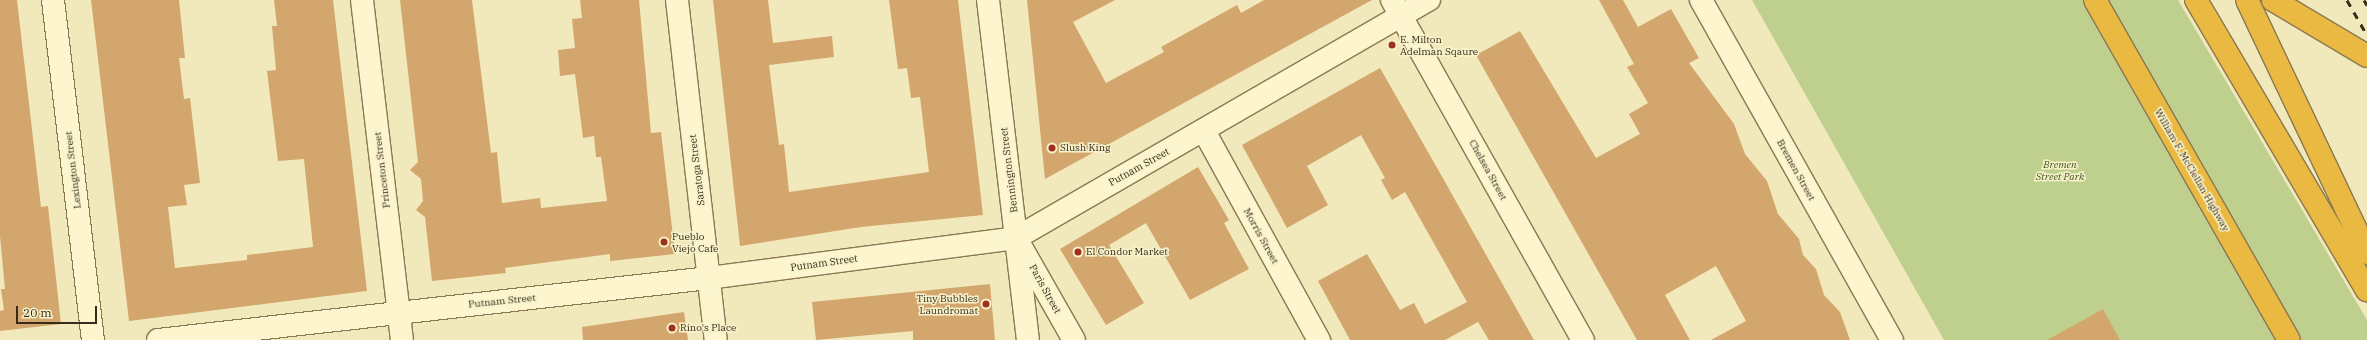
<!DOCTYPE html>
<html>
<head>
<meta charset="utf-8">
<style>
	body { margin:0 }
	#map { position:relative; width:2367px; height:340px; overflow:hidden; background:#f1e9bb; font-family:"IBM Plex Serif",serif }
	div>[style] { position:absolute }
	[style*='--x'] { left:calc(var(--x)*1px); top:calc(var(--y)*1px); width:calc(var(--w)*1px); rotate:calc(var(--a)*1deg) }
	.green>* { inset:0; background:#bfd08e }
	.building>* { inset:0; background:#d3a66d }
	.roads { filter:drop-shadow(1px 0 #8a7853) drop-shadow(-1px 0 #8a7853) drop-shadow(0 1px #8a7853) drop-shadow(0 -1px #8a7853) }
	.street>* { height:22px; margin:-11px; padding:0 11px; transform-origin:11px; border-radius:11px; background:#fcf5ce }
	.secondary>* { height:22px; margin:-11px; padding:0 11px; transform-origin:11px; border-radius:11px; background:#fcf5ce }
	.highway>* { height:22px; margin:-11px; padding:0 11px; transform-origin:11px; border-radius:11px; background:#eab942 }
	.rail>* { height:3px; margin-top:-1.5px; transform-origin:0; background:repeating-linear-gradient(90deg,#372c1a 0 7px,transparent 0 14px) }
	.dots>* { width:11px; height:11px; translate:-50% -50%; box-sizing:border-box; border:2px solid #f8f2cb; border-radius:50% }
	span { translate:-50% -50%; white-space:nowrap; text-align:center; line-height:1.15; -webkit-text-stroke:3px #f8f2cb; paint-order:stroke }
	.poi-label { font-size:10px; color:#372c1a }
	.left { translate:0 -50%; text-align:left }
	.right { translate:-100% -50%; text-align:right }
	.park-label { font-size:10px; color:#40561f; font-style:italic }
	.street-label { font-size:10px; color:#372c1a }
	.scale { position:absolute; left:16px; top:306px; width:81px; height:18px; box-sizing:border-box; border:2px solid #372c1a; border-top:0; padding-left:5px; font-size:12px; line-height:14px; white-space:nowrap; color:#372c1a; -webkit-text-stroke:3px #f8f2cb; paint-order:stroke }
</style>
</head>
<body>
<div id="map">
	<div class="green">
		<i style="clip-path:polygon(1752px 0,2178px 0,2367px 320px,2367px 340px,1944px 340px)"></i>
	</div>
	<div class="building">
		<i style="clip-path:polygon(0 0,17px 0,41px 207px,48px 206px,61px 324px,0 331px,0 311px,4px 310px,1px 289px,5px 289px,0 236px)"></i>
		<i style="clip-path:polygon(91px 0,179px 0,185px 58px,179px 58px,184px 99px,190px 98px,200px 183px,184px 185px,187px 205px,168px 207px,175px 268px,247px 260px,247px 255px,313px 247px,304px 159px,278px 161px,267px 71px,276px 70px,272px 26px,277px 26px,274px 0,333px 0,367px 291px,129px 321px)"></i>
		<i style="clip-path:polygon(400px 0,472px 0,491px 153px,497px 152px,502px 203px,540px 198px,541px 208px,607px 201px,601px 157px,596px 157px,594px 136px,583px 138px,575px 74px,560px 76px,558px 50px,575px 48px,572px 19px,582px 18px,580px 0,639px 0,651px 133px,661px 132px,675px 254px,610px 261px,610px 254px,505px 268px,506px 273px,432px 281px,425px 217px,416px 210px,423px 201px,421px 179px,410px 170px,418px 162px)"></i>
		<i style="clip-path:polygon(713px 0,768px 0,773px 43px,832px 36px,834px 57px,769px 65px,779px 145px,784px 144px,789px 192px,929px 172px,920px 97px,911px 98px,907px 68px,898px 69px,889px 0,958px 0,983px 215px,861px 227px,740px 246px)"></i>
		<i style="clip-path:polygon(1027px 0,1115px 0,1073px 22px,1106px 83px,1164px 52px,1161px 47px,1237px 5px,1241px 13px,1264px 0,1372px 0,1045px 179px)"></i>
		<i style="clip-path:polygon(1599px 0,1623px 0,1638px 27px,1671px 9px,1699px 58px,1689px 63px,1734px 124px,1745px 154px,1767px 181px,1778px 214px,1799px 239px,1803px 255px,1816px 269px,1824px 295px,1840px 312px,1850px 340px,1711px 340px,1746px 321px,1716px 266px,1665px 295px,1690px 340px,1637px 340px,1476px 55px,1520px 31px,1596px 158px,1640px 134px,1629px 114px,1648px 103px,1627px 67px,1634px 64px)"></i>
		<i style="clip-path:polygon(1380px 68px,1440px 173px,1534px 340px,1489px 340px,1478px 322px,1445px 340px,1350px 340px,1318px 281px,1367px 254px,1400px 310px,1414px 303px,1425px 324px,1467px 302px,1405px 192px,1392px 200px,1381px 180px,1385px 178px,1361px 135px,1307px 166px,1328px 205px,1287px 228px,1242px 145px)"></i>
		<i style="clip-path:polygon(1198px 167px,1229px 220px,1224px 223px,1249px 269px,1190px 300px,1146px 223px,1109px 245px,1144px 303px,1106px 325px,1060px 249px)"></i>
		<i style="clip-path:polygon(990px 284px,995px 340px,913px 340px,913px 331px,816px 340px,812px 302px)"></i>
		<i style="clip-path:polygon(2103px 309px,2120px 340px,2047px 340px)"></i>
		<i style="clip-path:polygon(684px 312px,688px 340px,583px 340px,582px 327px)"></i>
	</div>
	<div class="roads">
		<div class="street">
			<i style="--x:53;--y:0;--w:342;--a:83.3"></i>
			<i style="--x:362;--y:0;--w:342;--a:83.3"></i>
			<i style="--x:677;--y:0;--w:342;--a:83.5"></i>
			<i style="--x:1204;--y:131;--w:239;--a:61.2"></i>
			<i style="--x:1016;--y:238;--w:117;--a:60.4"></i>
			<i style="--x:158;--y:340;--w:554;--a:-6.42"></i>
			<i style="--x:709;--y:278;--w:310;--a:-7.4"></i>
			<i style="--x:1016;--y:238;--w:477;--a:-30"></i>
		</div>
		<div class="secondary">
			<i style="--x:988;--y:0;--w:342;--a:83.3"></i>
			<i style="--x:1392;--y:0;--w:390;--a:60.7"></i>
			<i style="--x:1701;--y:0;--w:390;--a:60.7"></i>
		</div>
		<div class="highway">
			<i style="--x:2095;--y:0;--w:391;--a:60.3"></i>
			<i style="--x:2196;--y:0;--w:337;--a:59.5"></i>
			<i style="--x:2247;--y:0;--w:280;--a:64.6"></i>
			<i style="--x:2273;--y:0;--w:109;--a:30.8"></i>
		</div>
	</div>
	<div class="rail">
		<i style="--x:2347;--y:0;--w:40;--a:60.3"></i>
		<i style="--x:2364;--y:0;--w:6;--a:59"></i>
	</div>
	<div class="dots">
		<i style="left:1392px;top:45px;background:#9e301e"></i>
		<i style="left:1052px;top:148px;background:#9e301e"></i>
		<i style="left:664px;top:242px;background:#9e301e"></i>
		<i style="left:1078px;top:252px;background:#9e301e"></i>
		<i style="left:986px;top:304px;background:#9e301e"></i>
		<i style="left:672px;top:328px;background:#9e301e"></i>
	</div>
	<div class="poi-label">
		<span class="left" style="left:1400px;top:45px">E. Milton<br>Adelman Sqaure</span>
		<span class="left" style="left:1060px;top:148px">Slush King</span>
		<span class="left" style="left:672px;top:242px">Pueblo<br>Viejo Cafe</span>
		<span class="left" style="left:1086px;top:252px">El Condor Market</span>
		<span class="right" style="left:978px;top:304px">Tiny Bubbles<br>Laundromat</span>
		<span class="left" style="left:680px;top:328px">Rino's Place</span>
	</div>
	<div class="park-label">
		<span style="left:2060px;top:170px">Bremen<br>Street Park</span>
	</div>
	<div class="street-label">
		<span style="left:1139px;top:167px;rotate:-29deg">Putnam Street</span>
		<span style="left:73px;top:170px;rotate:-97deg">Lexington Street</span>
		<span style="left:382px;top:170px;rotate:-97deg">Princeton Street</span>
		<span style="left:697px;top:170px;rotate:-97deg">Saratoga Street</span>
		<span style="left:1009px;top:170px;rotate:-97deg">Bennington Street</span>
		<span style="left:1488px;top:170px;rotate:61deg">Chelsea Street</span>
		<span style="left:1796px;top:170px;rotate:61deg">Bremen Street</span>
		<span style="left:2192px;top:170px;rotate:60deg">William F. McClellan Highway</span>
		<span style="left:1261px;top:236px;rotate:61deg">Morris Street</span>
		<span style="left:824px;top:263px;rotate:-8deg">Putnam Street</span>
		<span style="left:1045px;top:289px;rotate:61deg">Paris Street</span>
		<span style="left:502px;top:301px;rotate:-6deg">Putnam Street</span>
	</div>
	<div class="scale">20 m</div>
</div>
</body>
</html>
